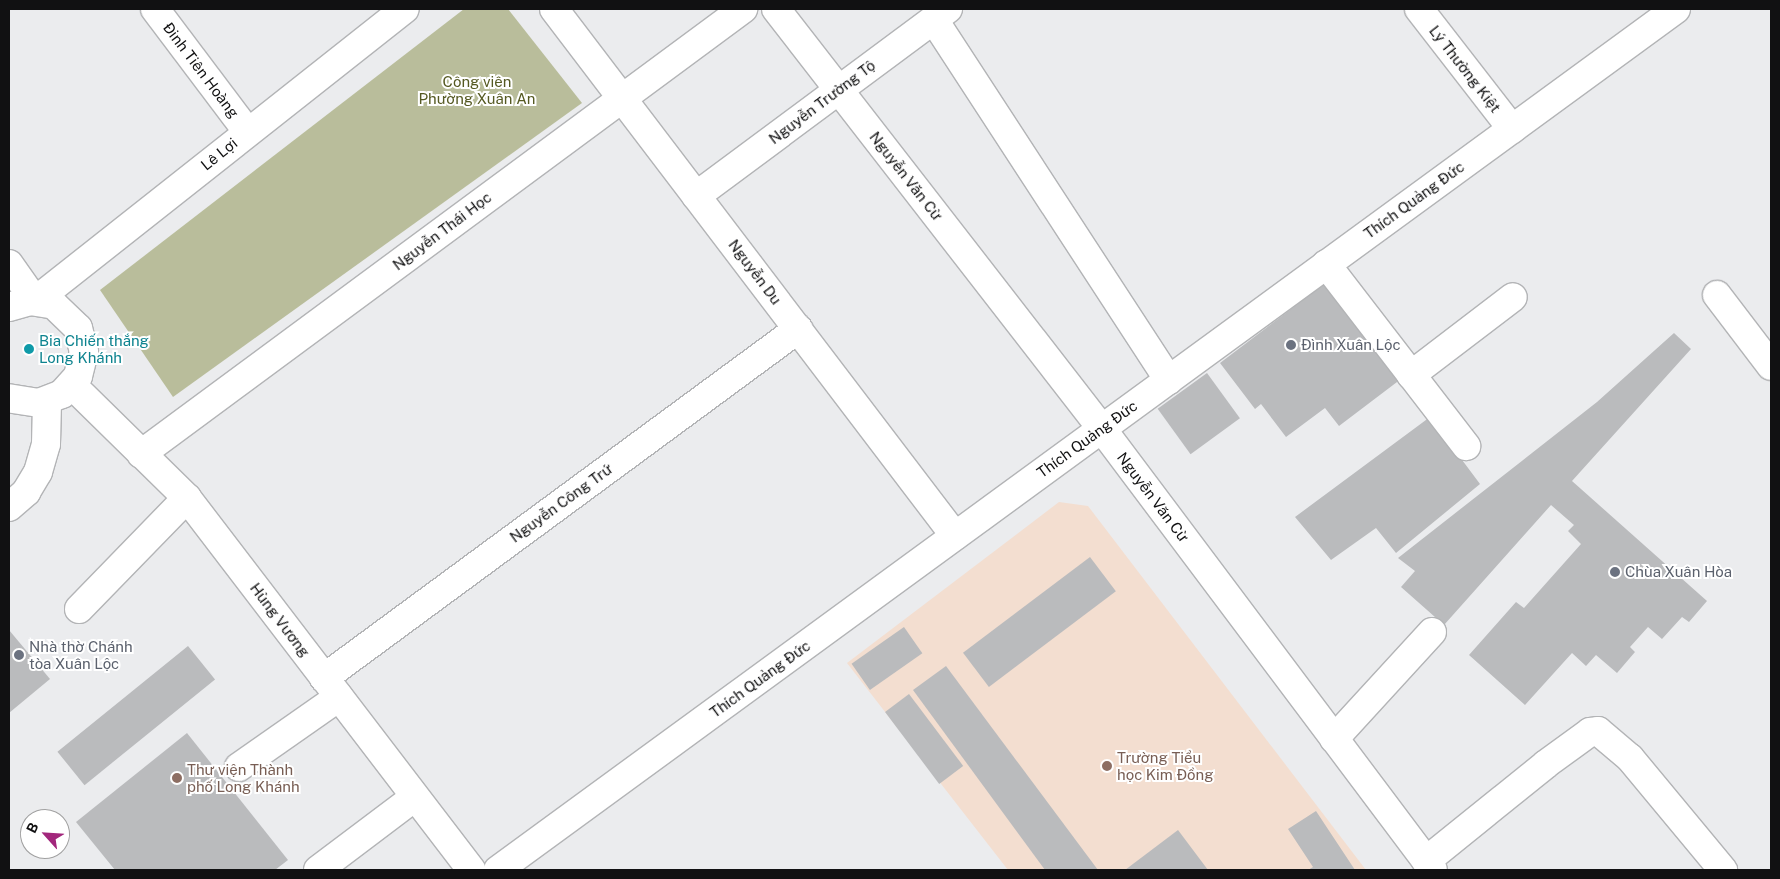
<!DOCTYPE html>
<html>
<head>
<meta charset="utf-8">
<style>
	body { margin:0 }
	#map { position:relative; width:1780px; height:879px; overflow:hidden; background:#ebecee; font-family:"Public Sans",sans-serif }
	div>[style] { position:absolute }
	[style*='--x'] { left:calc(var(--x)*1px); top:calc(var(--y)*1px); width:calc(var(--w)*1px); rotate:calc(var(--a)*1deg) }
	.education>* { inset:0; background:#f3ded0 }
	.green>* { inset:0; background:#b9bd9b }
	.building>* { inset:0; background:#babbbd; transform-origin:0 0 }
	.roads { filter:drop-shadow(1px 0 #b3b4b6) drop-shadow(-1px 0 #b3b4b6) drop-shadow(0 1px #b3b4b6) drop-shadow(0 -1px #b3b4b6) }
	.minor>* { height:28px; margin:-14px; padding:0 14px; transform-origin:14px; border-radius:14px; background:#fff }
	.major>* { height:28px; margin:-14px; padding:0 14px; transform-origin:14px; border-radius:14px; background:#fff }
	.dots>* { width:14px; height:14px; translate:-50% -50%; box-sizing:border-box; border:2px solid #fff; border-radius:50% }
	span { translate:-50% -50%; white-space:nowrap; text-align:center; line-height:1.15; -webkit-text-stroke:4px #fff; paint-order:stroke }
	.street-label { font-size:15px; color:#111112 }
	.park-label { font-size:15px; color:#555922 }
	.culture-label { font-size:15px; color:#0d838f }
	.left { translate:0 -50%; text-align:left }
	.worship-label { font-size:15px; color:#5b616d }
	.education-label { font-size:15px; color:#785e54 }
	.frame { position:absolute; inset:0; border:10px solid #111112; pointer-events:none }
	.north { position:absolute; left:20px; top:809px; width:50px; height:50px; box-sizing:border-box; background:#fff; border:1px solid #a0a0a0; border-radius:50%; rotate:296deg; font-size:14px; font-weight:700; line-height:20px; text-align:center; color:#111112 }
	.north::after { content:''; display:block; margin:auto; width:18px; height:22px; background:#a2277c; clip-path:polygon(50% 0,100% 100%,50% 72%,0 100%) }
</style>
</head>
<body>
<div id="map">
	<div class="education">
		<i style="clip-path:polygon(1059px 502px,1088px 506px,1366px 870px,1008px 870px,847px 663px)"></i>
	</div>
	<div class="green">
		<i style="clip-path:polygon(464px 9px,508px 9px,582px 103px,173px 397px,100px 290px)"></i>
	</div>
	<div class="building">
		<i style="clip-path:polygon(1328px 281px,1401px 379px,1339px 426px,1325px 408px,1286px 437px,1261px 404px,1255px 409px,1220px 363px)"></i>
		<i style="clip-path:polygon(1674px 333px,1691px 349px,1572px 481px,1707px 601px,1689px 622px,1682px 617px,1662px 639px,1648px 627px,1630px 647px,1635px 652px,1617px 673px,1596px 655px,1586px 666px,1572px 653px,1525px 705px,1469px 655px,1516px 602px,1524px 608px,1581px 544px,1568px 531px,1574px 525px,1551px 505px,1444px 625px,1401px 587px,1415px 571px,1398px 558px,1597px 402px)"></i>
		<i style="left:1207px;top:373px;width:56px;height:61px;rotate:54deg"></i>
		<i style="clip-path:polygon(1430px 417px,1480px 484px,1396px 553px,1376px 528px,1331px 560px,1295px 517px)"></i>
		<i style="left:1090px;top:557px;width:43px;height:159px;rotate:53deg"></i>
		<i style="left:904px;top:627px;width:32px;height:64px;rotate:55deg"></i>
		<i style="clip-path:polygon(9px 630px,50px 679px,9px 713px)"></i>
		<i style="left:188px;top:646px;width:43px;height:168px;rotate:51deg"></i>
		<i style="clip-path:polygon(946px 666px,1098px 870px,1045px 870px,913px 690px)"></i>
		<i style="left:909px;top:694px;width:90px;height:30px;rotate:53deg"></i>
		<i style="clip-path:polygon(187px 733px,288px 860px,275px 870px,115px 870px,76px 822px)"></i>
		<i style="clip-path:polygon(1316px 811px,1355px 870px,1308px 870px,1313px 867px,1288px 829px)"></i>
		<i style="clip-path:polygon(1178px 830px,1208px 870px,1125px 870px)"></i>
	</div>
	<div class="roads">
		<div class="minor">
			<i style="--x:155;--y:9;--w:153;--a:53"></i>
			<i style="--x:554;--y:9;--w:662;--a:52.73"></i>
			<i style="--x:776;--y:9;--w:532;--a:52.18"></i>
			<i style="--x:1102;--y:429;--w:551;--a:53.11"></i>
			<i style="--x:1419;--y:9;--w:152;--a:52.2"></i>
			<i style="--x:934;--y:20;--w:430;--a:56.9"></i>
			<i style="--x:696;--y:196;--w:314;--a:-36.6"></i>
			<i style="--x:9;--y:264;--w:45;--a:54.9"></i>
			<i style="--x:35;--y:301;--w:471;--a:-38.3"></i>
			<i style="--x:1326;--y:264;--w:230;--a:52.4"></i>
			<i style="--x:1717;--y:295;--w:89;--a:52.7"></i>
			<i style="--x:1411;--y:375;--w:128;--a:-37.4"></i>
			<i style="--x:141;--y:454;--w:749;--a:-36.47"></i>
			<i style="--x:9;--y:507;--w:23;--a:-41"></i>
			<i style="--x:26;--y:492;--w:23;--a:-59"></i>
			<i style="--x:38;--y:472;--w:29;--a:-74"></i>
			<i style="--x:46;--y:444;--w:42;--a:-88.6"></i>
			<i style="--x:79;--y:609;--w:155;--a:-45.8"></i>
			<i style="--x:324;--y:678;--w:589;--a:-36.36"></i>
			<i style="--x:1334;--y:739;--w:145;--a:-47.5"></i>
			<i style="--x:239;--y:767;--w:122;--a:-35"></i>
			<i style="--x:1426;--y:861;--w:154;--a:-38.9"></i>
			<i style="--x:1546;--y:764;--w:54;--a:-36"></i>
			<i style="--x:1590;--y:732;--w:8;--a:-7"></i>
			<i style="--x:1598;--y:731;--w:42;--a:40.2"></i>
			<i style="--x:1630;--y:758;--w:146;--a:50.3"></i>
			<i style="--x:318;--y:870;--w:121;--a:-37"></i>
			<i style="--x:498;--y:870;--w:1459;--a:-36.16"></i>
		</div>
		<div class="major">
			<i style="--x:9;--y:307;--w:22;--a:-16"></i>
			<i style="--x:30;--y:301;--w:24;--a:9"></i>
			<i style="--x:54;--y:305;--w:33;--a:44"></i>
			<i style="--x:78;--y:328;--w:25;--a:76"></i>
			<i style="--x:84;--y:352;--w:25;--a:104"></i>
			<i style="--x:78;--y:376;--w:24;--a:132"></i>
			<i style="--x:62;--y:394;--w:25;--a:159"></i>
			<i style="--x:39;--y:403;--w:30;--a:-171"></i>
			<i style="--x:72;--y:385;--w:161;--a:44.5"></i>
			<i style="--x:187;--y:498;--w:468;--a:52.6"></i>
		</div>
	</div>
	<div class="dots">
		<i style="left:1291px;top:345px;background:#6b7280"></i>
		<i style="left:29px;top:349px;background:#0f9aa8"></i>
		<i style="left:1615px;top:572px;background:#6b7280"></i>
		<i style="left:19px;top:655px;background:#6b7280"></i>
		<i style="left:1107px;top:766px;background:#8d6e63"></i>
		<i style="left:177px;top:778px;background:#8d6e63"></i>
	</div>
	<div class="street-label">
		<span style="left:1465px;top:69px;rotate:52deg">Lý Thường Kiệt</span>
		<span style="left:201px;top:70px;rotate:53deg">Đinh Tiên Hoàng</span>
		<span style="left:822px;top:102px;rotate:-37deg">Nguyễn Trường Tộ</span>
		<span style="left:219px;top:154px;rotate:-39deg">Lê Lợi</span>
		<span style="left:906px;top:176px;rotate:52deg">Nguyễn Văn Cừ</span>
		<span style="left:1414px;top:200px;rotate:-36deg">Thích Quảng Đức</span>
		<span style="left:442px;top:231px;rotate:-37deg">Nguyễn Thái Học</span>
		<span style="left:755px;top:272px;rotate:53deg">Nguyễn Du</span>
		<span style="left:1087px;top:439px;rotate:-36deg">Thích Quảng Đức</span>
		<span style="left:1153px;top:497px;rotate:53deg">Nguyễn Văn Cừ</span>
		<span style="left:561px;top:503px;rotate:-36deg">Nguyễn Công Trứ</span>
		<span style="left:280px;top:620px;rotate:53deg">Hùng Vương</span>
		<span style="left:760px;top:679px;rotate:-36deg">Thích Quảng Đức</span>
	</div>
	<div class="park-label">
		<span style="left:477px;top:90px">Công viên<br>Phường Xuân An</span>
	</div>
	<div class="culture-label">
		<span class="left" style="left:39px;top:349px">Bia Chiến thắng<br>Long Khánh</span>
	</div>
	<div class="worship-label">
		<span class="left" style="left:1301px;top:345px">Đình Xuân Lộc</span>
		<span class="left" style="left:1625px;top:572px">Chùa Xuân Hòa</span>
		<span class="left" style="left:29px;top:655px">Nhà thờ Chánh<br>tòa Xuân Lộc</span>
	</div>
	<div class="education-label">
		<span class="left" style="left:1117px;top:766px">Trường Tiểu<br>học Kim Đồng</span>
		<span class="left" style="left:187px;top:778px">Thư viện Thành<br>phố Long Khánh</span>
	</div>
	<div class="frame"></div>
	<div class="north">B</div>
</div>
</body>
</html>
